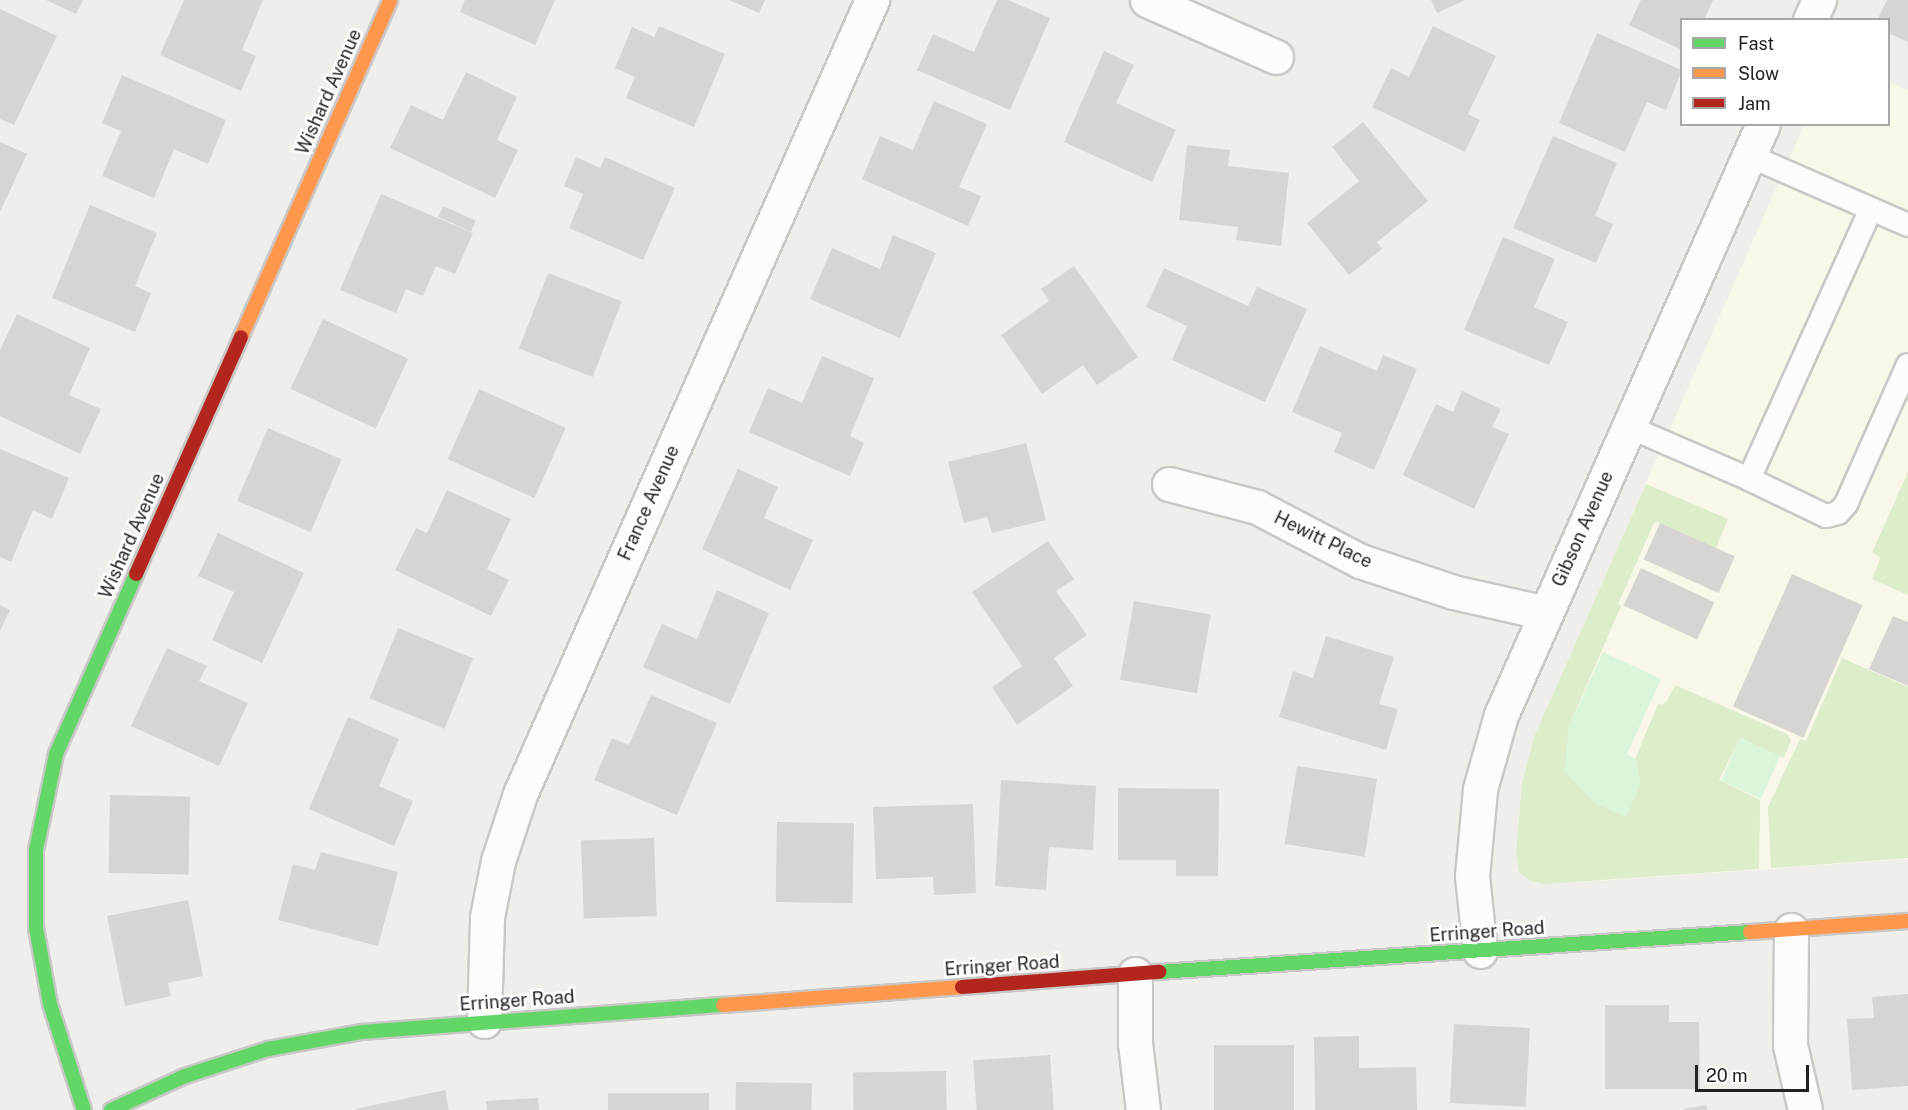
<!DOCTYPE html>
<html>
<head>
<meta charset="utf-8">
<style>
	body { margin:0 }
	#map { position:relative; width:1908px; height:1110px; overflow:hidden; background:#f0eeeb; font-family:"Public Sans",sans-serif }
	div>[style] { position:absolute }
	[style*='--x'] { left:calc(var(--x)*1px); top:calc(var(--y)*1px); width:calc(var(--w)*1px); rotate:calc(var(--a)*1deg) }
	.education>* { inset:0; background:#f8f7e8 }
	.grass>* { inset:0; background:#ddeccb }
	.park>* { inset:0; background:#daf5da; transform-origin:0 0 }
	.building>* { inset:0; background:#d7d4d2; transform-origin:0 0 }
	.roads { filter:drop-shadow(2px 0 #c9c8c7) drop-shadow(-2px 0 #c9c8c7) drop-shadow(0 2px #c9c8c7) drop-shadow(0 -2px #c9c8c7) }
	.lane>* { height:22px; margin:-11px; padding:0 11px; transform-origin:11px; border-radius:11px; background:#fdfcfc }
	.street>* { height:33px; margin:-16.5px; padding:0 16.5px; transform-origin:16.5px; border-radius:16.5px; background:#fdfcfc }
	.fast>* { height:14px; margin:-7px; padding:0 7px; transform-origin:7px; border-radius:7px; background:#63d668 }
	.slow>* { height:14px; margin:-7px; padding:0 7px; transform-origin:7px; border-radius:7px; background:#ff974d }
	.jam>* { height:14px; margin:-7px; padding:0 7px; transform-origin:7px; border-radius:7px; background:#b3261e }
	span { translate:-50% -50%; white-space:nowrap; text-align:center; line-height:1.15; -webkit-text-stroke:5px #fff; paint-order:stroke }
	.street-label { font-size:18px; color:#222 }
	.legend { position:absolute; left:1680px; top:18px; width:210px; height:108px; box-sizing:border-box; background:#fff; border:2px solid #a7a7a7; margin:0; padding:8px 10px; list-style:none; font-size:18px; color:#222 }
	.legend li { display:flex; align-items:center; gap:12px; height:30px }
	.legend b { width:30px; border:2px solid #a7a7a7 }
	.scale { position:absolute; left:1695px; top:1065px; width:114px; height:27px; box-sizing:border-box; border:3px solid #222; border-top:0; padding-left:8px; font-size:18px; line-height:21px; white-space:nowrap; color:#222; -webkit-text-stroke:4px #fff; paint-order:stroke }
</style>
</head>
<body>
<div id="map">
	<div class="education">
		<i style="clip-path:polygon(1889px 82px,1908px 90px,1908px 859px,1587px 882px,1531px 881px,1519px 872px,1516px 853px,1522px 783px,1534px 737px,1804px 125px,1888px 124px)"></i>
	</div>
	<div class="grass">
		<i style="clip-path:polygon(1908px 472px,1908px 595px,1872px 579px,1881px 557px,1872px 553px)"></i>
		<i style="clip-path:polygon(1646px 484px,1728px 519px,1716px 548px,1655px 521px,1618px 604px,1621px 606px,1568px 728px,1641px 782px,1635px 759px,1658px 704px,1661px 705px,1667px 701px,1675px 685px,1787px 734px,1791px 740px,1784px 758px,1740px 738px,1719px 780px,1760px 800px,1759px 869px,1544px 884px,1531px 881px,1519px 872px,1516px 853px,1522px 783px,1534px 737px)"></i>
		<i style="clip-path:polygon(1842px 658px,1908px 687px,1908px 858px,1771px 868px,1768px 807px,1800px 739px,1806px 741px)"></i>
	</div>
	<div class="park">
		<i style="clip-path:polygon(1603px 652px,1661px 679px,1627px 754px,1635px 759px,1641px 782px,1626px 817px,1596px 804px,1565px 772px,1568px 728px)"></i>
		<i style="left:1740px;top:738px;width:44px;height:47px;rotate:24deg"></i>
	</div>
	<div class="building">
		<i style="clip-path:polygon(46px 0,83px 0,76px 14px)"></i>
		<i style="clip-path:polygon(184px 0,263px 0,242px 50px,256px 56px,241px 91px,160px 55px)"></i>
		<i style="clip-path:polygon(465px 0,555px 0,535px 45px,460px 12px)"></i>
		<i style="clip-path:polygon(729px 0,765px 0,759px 13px)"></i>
		<i style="clip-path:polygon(997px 0,1008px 0,1050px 18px,1010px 110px,917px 70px,933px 34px,974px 52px)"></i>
		<i style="clip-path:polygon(1431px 0,1465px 0,1437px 13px)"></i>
		<i style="clip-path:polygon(1641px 0,1713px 0,1704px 20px,1682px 20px,1682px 50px,1629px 25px)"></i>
		<i style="clip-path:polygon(1887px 0,1908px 0,1908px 42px,1888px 33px,1888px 20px,1877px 20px)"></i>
		<i style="clip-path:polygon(0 9px,57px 36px,14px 125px,0 119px)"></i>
		<i style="clip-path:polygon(659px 26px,725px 54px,694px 127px,626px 98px,635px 77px,615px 68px,632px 27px,654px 37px)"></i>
		<i style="clip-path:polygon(1433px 26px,1496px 56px,1468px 114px,1480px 120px,1465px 152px,1372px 107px,1391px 68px,1409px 77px)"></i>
		<i style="clip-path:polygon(1597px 33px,1682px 70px,1666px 110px,1647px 102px,1625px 152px,1559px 123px)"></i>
		<i style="clip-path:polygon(1104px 51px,1134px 65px,1116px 103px,1176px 130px,1152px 182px,1064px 142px)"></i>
		<i style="clip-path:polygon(466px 72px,517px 97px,497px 140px,518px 150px,495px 198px,390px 148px,411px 105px,443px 120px)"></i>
		<i style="clip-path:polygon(122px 75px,226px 120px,208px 164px,174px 149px,154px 198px,102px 176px,121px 131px,102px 123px)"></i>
		<i style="clip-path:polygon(934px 101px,987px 124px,959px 187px,981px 196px,968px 226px,862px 179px,880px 136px,913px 150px)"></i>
		<i style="clip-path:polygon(1363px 122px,1428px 201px,1377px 242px,1382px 249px,1349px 275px,1307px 223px,1359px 181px,1332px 147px)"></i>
		<i style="clip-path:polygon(1553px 136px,1617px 163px,1595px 216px,1613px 224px,1596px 263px,1513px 228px)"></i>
		<i style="clip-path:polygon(0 142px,27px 154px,0 212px)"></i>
		<i style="clip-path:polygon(1187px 145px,1230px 150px,1228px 166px,1289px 173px,1281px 246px,1236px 240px,1238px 227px,1179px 220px)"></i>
		<i style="clip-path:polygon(576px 157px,600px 168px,605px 157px,675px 188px,643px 260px,569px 228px,583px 194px,564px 186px)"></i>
		<i style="clip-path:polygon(381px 194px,473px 233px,455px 274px,436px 266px,423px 296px,406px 289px,396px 313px,340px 290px)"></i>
		<i style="clip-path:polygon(90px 205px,157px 233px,135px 286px,151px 293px,135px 332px,52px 298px)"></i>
		<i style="left:443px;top:206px;width:36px;height:12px;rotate:24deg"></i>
		<i style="clip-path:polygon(893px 235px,936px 253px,900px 338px,810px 299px,832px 248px,880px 269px)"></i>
		<i style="clip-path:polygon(1503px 237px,1555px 259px,1534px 307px,1568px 322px,1549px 365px,1464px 330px)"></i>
		<i style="clip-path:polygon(1074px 266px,1138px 357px,1097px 385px,1083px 365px,1042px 394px,1001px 335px,1049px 301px,1041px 289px)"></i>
		<i style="clip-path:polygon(1164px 268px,1248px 306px,1257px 287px,1307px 309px,1265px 402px,1172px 360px,1187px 326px,1146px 307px)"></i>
		<i style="left:548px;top:273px;width:79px;height:81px;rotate:21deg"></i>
		<i style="clip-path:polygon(17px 314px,90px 348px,69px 395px,101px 409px,80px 454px,0 416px,0 350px)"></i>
		<i style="left:323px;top:319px;width:94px;height:77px;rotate:25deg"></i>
		<i style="clip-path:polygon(1320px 346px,1377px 371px,1383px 355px,1417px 369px,1374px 470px,1334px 452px,1342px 433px,1292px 412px)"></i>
		<i style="clip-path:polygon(822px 356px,874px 378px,850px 436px,864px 443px,850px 476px,749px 432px,768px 388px,802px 403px)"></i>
		<i style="left:479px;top:389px;width:95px;height:77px;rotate:24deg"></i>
		<i style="clip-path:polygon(1462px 391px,1501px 409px,1492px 427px,1509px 434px,1474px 509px,1403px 475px,1436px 404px,1453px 412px)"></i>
		<i style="left:268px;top:428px;width:80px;height:79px;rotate:23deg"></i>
		<i style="clip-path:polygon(1026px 443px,1046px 520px,992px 533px,987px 517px,964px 523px,948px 462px)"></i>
		<i style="clip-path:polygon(0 449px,69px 478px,52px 519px,33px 510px,11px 562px,0 557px)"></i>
		<i style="clip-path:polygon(738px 469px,778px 487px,764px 518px,813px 540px,790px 590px,702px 549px)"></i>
		<i style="clip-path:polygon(447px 490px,511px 519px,487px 569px,509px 580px,491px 616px,395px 570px,416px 528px,427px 533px)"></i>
		<i style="left:1660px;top:523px;width:82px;height:40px;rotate:24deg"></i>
		<i style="clip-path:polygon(218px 533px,304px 573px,262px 663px,212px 640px,234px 592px,198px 576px)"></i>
		<i style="clip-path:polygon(1048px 541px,1074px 579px,1056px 591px,1087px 635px,1054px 658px,1073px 686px,1017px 725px,992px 687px,1022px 666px,972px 592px)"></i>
		<i style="left:1641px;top:568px;width:81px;height:41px;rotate:25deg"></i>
		<i style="left:1792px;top:574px;width:77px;height:145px;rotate:24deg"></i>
		<i style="clip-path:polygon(717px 590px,769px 613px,730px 704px,643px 667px,662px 624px,697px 639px)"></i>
		<i style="left:1134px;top:601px;width:78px;height:80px;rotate:10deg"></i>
		<i style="clip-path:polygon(0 605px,10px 610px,0 631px)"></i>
		<i style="clip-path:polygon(1893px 616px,1908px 622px,1908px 686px,1869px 669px)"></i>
		<i style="left:398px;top:628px;width:81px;height:76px;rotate:22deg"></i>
		<i style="clip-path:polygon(1326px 636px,1394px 657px,1379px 704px,1398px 709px,1386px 750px,1279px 717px,1293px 671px,1313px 678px)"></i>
		<i style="clip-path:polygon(167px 648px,207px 666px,199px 681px,248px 703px,219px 766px,131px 726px)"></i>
		<i style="clip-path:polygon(651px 695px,717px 723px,677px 815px,594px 780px,612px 738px,629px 745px)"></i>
		<i style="clip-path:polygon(348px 717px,399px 739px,379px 786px,413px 801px,394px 846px,309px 809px)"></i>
		<i style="left:1297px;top:766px;width:81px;height:79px;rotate:9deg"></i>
		<i style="clip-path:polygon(1001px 780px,1096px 786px,1093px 850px,1049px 847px,1046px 890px,995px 886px)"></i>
		<i style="clip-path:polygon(1118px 788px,1219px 789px,1218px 876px,1176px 876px,1176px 860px,1118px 860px)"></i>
		<i style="left:110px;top:795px;width:80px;height:78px;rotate:1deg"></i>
		<i style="clip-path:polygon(973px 804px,976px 893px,934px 895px,933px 877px,876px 879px,873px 807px)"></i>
		<i style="left:777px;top:822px;width:77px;height:80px;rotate:1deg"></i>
		<i style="left:654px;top:838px;width:78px;height:73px;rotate:88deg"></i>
		<i style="clip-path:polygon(321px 852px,398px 872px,378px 946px,278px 920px,293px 864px,315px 870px)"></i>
		<i style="clip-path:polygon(188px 900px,203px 976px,168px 983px,171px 996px,125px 1006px,107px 916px)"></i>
		<i style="clip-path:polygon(1908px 994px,1908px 1086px,1852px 1090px,1847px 1019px,1874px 1018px,1872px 997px)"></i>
		<i style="clip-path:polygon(1605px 1005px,1669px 1005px,1669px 1022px,1699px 1022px,1700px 1089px,1605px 1089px)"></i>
		<i style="left:1454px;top:1024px;width:76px;height:79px;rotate:3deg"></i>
		<i style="clip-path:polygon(1359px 1036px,1359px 1068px,1416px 1067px,1417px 1110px,1315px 1110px,1314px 1037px)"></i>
		<i style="left:1214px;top:1045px;width:80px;height:65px"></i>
		<i style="left:1050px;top:1055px;width:55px;height:77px;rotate:86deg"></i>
		<i style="left:946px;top:1071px;width:39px;height:93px;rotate:89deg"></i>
		<i style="left:736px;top:1082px;width:76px;height:28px;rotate:1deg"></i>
		<i style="clip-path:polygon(445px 1090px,449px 1110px,356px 1110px,356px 1109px)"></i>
		<i style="left:608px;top:1093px;width:101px;height:17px"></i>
		<i style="clip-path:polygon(538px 1098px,539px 1110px,487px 1110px,486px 1101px)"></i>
		<i style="clip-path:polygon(1706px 1105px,1708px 1110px,1684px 1110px,1684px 1109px)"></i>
	</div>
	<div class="roads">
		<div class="lane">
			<i style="--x:1750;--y:156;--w:172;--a:23.6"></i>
			<i style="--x:1629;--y:427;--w:131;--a:23.4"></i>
			<i style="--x:1749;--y:479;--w:85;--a:25.7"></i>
			<i style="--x:1826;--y:516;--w:12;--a:-14"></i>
			<i style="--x:1838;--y:513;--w:12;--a:-48"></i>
			<i style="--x:1846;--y:504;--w:152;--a:-66"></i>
			<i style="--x:1749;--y:479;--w:296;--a:-65.7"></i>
		</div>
		<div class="street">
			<i style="--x:1147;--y:0;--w:141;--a:23.8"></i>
			<i style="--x:1810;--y:20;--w:22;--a:-66"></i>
			<i style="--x:1169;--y:484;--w:91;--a:14.6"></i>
			<i style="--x:1257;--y:507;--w:116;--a:27.7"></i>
			<i style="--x:1360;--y:561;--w:98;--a:18.4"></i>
			<i style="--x:1453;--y:592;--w:95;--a:12.7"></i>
			<i style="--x:1791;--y:930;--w:115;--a:90.5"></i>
			<i style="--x:1790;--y:1045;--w:67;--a:77"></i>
			<i style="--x:1480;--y:951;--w:75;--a:-96.1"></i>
			<i style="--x:1472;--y:876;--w:87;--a:-84.7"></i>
			<i style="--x:1480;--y:789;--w:77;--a:-74.2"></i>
			<i style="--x:1501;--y:715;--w:646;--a:-66.09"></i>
			<i style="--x:1135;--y:974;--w:69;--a:90"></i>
			<i style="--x:1135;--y:1043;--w:67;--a:83.2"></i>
			<i style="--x:484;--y:1021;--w:104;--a:-88.3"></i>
			<i style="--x:487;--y:917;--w:57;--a:-78.9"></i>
			<i style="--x:498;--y:861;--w:71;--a:-71.8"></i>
			<i style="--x:520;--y:794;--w:869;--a:-66.09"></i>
		</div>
		<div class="fast">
			<i style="--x:1159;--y:972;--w:592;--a:-3.87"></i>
			<i style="--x:84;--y:1110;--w:111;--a:-107.8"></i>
			<i style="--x:50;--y:1004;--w:77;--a:-100.4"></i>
			<i style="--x:36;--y:928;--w:78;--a:-90"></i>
			<i style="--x:36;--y:850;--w:98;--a:-78.2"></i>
			<i style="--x:56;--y:754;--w:197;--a:-66"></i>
			<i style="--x:111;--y:1110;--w:81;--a:-24.7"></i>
			<i style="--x:185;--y:1076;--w:87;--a:-18"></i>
			<i style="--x:268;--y:1049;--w:96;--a:-10.3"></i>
			<i style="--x:362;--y:1032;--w:362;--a:-4.3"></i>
		</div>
		<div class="slow">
			<i style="--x:241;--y:337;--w:368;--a:-66.1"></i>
			<i style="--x:1750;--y:932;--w:158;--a:-4"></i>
			<i style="--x:723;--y:1005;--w:240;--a:-4.3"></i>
		</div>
		<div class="jam">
			<i style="--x:136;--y:574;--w:259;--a:-66.1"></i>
			<i style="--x:962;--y:987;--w:198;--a:-4.4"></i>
		</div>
	</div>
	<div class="street-label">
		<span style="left:329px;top:92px;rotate:-66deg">Wishard Avenue</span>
		<span style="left:649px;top:503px;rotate:-66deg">France Avenue</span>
		<span style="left:1583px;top:529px;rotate:-66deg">Gibson Avenue</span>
		<span style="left:132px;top:536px;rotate:-66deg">Wishard Avenue</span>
		<span style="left:1323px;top:540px;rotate:26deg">Hewitt Place</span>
		<span style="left:1487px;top:932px;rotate:-4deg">Erringer Road</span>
		<span style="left:1002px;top:966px;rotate:-4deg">Erringer Road</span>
		<span style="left:517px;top:1001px;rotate:-4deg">Erringer Road</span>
	</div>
	<ul class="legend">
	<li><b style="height:8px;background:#63d668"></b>Fast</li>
	<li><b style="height:8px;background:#ff974d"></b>Slow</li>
	<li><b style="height:8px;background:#b3261e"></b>Jam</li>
	</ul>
	<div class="scale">20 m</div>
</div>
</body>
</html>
